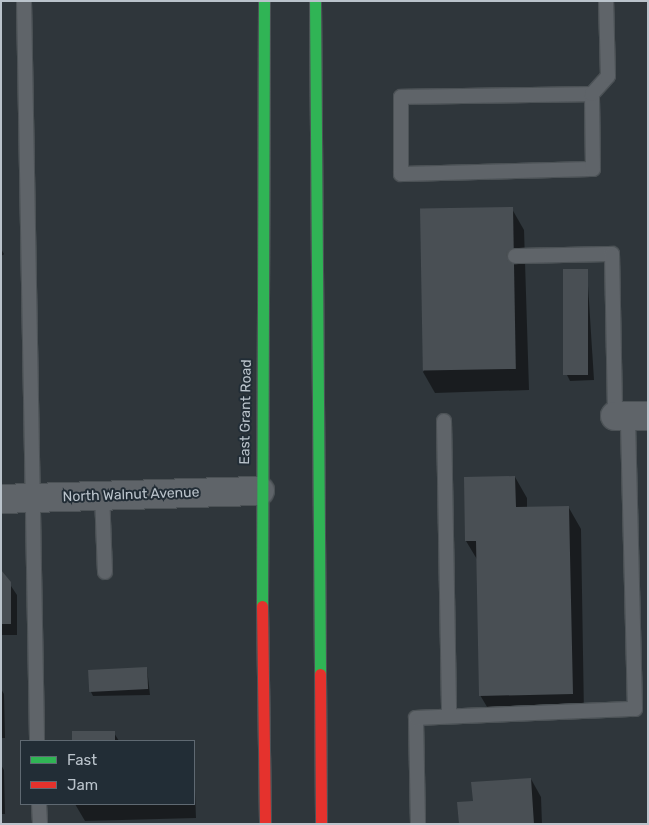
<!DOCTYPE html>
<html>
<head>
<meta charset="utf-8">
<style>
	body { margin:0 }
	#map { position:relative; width:649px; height:825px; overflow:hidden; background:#2f363b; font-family:Rubik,sans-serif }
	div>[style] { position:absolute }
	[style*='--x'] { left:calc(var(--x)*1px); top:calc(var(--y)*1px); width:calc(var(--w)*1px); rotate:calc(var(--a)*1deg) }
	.shadow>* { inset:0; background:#0007; transform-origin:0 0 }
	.building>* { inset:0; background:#494f54; transform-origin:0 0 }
	.roads { filter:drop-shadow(1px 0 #4c5256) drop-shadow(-1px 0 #4c5256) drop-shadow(0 1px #4c5256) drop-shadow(0 -1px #4c5256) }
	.lane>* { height:14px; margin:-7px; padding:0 7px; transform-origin:7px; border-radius:7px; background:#5f6469 }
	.street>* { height:28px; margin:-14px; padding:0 14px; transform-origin:14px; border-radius:14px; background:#5f6469 }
	.fast>* { height:11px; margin:-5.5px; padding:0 5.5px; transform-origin:5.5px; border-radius:5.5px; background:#30b455 }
	.jam>* { height:11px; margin:-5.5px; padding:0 5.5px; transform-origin:5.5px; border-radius:5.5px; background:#e5322d }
	span { translate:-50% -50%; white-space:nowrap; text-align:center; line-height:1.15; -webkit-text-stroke:4px #222d36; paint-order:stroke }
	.street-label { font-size:14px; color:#bac3cb }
	.frame { position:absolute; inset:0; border:2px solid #bac3cb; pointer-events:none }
	.legend { position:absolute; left:20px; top:740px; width:175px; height:65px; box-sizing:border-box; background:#222d36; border:1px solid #5f6972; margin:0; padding:6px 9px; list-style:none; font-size:15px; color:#bac3cb }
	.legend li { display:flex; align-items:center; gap:10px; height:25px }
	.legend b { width:25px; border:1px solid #5f6972 }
</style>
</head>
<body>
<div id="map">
	<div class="shadow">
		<i style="left:1px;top:76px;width:1px;height:27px;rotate:45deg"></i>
		<i style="clip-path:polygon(512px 209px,524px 230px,529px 390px,435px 393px,423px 372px)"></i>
		<i style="left:1px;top:249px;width:6px;height:40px;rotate:59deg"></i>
		<i style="clip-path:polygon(587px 270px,594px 380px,570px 381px,567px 375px)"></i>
		<i style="clip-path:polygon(515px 477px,527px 498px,527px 508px,569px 508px,581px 529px,584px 715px,493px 717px,480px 695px,478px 561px,466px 541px)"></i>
		<i style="clip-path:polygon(1px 571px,17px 595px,17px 635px,1px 635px)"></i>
		<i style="clip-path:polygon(147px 668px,150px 695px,93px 696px,90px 690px)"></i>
		<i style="clip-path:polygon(1px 689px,4px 694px,5px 738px,1px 738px)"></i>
		<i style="clip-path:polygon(114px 733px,119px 741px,73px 741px,73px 734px)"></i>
		<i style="clip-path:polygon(194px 763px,196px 818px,85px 821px,75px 804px,194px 804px)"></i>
		<i style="clip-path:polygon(1px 765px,4px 770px,5px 814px,1px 814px)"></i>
		<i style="clip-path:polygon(531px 779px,541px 797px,542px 824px,460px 824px,474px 802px)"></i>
	</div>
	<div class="building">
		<i style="left:513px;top:207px;width:162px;height:93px;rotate:89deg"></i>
		<i style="left:563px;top:269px;width:25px;height:106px"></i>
		<i style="clip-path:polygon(515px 476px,516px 507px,569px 506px,573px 694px,479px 696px,476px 541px,465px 541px,464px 477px)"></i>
		<i style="clip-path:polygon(1px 570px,11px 582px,11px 624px,1px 624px)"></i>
		<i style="left:147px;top:667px;width:22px;height:59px;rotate:87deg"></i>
		<i style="left:115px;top:731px;width:10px;height:43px;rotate:90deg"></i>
		<i style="clip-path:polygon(531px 778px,534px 824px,459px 824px,457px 802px,473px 801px,471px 782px)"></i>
	</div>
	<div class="roads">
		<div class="lane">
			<i style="--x:24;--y:1;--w:740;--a:88.99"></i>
			<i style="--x:592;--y:94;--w:191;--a:179.1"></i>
			<i style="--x:401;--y:97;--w:77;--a:90"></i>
			<i style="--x:401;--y:174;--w:192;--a:-1.5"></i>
			<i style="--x:593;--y:169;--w:75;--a:-90.8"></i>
			<i style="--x:592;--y:94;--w:24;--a:-48"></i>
			<i style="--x:608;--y:76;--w:75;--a:-91.5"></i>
			<i style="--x:515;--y:256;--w:97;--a:-1.2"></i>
			<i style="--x:612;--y:254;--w:162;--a:88.9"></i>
			<i style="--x:444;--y:421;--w:295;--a:89"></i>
			<i style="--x:102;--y:494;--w:78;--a:87.8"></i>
			<i style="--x:39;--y:804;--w:20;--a:87"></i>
			<i style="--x:418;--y:824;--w:106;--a:-91.1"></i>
			<i style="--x:416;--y:718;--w:219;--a:-2.4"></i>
			<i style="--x:635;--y:709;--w:293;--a:-91.4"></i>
		</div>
		<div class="street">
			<i style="--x:615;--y:416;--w:33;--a:0"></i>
			<i style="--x:1;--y:499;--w:259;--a:-1.8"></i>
		</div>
		<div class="fast">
			<i style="--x:315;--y:1;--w:673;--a:89.57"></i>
			<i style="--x:262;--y:606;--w:605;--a:-89.81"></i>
		</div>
		<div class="jam">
			<i style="--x:262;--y:606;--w:218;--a:89.2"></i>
			<i style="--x:320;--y:674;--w:150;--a:89.6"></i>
		</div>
	</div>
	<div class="street-label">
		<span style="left:246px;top:412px;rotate:-89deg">East Grant Road</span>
		<span style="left:131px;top:495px;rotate:-2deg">North Walnut Avenue</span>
	</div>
	<div class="frame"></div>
	<ul class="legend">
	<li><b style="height:6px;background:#30b455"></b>Fast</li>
	<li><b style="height:6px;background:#e5322d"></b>Jam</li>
	</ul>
</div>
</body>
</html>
